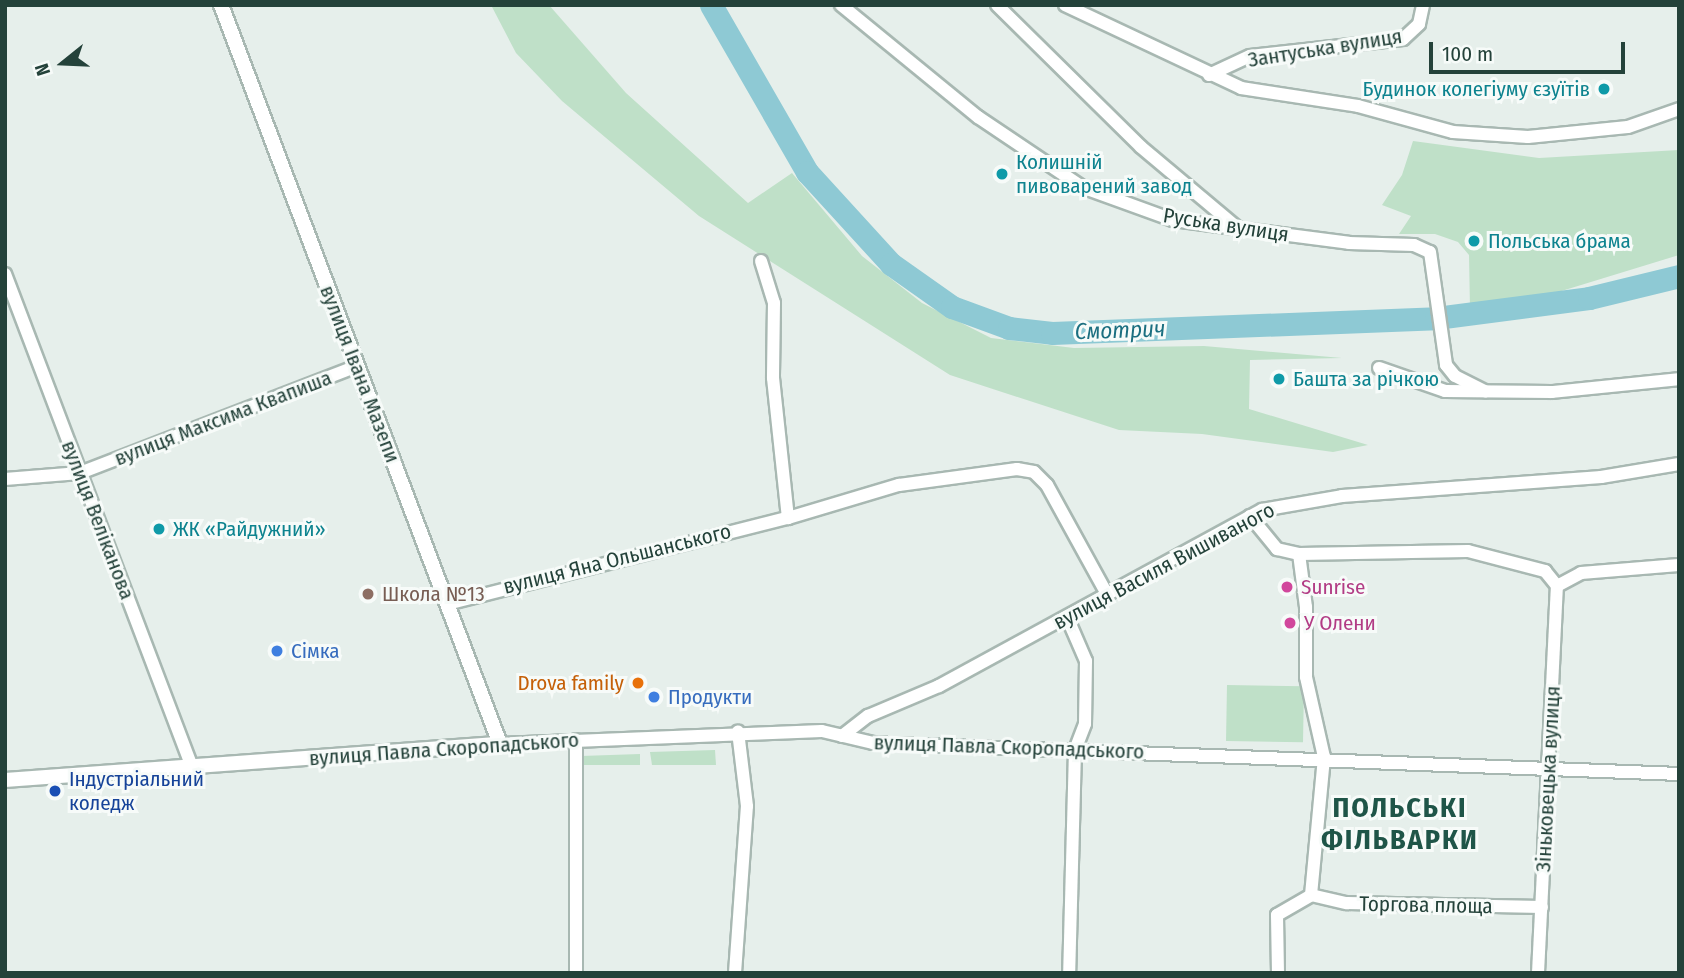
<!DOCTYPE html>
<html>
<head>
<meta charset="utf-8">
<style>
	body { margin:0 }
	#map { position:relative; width:1684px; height:978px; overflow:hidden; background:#e6efeb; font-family:"Fira Sans Condensed",sans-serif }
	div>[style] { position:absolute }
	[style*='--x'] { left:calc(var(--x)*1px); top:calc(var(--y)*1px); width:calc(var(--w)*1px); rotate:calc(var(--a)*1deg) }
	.green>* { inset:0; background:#bfe0c8; transform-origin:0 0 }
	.river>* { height:23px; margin:-11.5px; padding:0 11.5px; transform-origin:11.5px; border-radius:11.5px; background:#8ec9d4 }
	.roads { filter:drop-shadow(2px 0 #a8b8b2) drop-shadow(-2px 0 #a8b8b2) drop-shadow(0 2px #a8b8b2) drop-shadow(0 -2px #a8b8b2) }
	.minor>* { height:12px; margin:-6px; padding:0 6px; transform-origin:6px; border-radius:6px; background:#fff }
	.tertiary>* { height:14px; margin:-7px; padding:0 7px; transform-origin:7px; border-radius:7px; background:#fff }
	.dots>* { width:19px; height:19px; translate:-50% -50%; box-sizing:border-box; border:4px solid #f7fbf9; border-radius:50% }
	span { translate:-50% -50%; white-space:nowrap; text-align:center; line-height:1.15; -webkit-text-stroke:6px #f7fbf9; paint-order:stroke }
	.street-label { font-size:21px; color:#24423a }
	.culture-label { font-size:21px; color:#0d838f }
	.right { translate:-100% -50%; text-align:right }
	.left { translate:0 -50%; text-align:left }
	.hotel-label { font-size:21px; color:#b23c85 }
	.education-label { font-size:21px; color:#785e54 }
	.shop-label { font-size:21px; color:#366cbe }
	.food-label { font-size:21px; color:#c56008 }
	.transit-label { font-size:21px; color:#164399 }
	.water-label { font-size:23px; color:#1c6f80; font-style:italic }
	.district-label { font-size:28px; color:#1f5548; font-weight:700; letter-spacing:2px }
	.frame { position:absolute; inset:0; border:7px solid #24423a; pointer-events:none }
	.north { position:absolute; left:28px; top:28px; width:70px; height:70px; -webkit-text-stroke:5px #f7fbf9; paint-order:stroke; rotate:252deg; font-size:19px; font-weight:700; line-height:28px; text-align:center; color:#24423a }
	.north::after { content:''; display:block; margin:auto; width:24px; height:32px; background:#24423a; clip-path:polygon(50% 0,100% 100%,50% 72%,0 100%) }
	.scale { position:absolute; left:1429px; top:42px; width:196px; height:32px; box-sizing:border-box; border:4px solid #24423a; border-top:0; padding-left:9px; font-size:21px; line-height:24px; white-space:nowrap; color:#24423a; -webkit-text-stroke:5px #f7fbf9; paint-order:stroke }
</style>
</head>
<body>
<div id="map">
	<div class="green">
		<i style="clip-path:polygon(491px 5px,549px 5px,626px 93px,748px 203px,792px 173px,862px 256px,922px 303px,991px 338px,1074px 348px,1204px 346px,1342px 358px,1250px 360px,1249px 409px,1368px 445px,1333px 452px,1202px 434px,1119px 430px,950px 375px,699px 216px,562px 101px,516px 53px)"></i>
		<i style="clip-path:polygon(1413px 141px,1539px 158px,1679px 150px,1679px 255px,1522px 303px,1470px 309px,1469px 255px,1458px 242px,1435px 234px,1399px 234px,1411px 216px,1382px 205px,1402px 175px)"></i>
		<i style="left:1227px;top:685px;width:77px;height:56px;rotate:1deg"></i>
		<i style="clip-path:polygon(715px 750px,716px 765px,652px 765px,650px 752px)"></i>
		<i style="clip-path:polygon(640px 754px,640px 765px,582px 765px,581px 756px)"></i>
	</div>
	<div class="river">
		<i style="--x:711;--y:5;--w:193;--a:60.1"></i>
		<i style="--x:807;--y:172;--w:125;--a:47.6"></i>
		<i style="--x:891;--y:264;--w:75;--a:35.2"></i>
		<i style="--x:952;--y:307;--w:61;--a:20.2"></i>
		<i style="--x:1009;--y:328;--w:43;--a:6.6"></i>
		<i style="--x:1052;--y:333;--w:384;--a:-2.2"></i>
		<i style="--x:1436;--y:318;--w:154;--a:-7.4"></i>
		<i style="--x:1589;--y:298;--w:93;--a:-13.7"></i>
	</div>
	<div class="roads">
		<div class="minor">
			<i style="--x:841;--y:5;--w:177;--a:39.3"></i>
			<i style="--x:978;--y:117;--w:125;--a:33.9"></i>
			<i style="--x:1082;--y:187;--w:97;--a:19.9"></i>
			<i style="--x:1173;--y:220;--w:177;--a:7.4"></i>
			<i style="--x:1349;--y:243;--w:65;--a:1.8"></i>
			<i style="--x:1414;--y:245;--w:17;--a:24"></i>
			<i style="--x:1430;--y:252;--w:114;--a:81.9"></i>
			<i style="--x:1446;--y:365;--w:14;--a:51"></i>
			<i style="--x:1455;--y:376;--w:34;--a:27"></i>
			<i style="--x:997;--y:5;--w:202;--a:44.6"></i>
			<i style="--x:1141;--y:147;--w:123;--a:40"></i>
			<i style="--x:1065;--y:5;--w:195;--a:25.2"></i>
			<i style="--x:1241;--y:88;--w:118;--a:8.7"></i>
			<i style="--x:1358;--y:106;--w:98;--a:15.3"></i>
			<i style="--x:1453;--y:132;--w:75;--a:3.8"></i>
			<i style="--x:1528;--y:137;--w:100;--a:-5.7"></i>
			<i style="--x:1628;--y:127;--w:54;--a:-19.4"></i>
			<i style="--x:1209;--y:75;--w:45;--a:-24.9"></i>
			<i style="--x:1250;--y:56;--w:154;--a:-6.3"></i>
			<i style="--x:1403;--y:39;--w:22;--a:-43"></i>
			<i style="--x:1419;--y:24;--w:19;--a:-78"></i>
			<i style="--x:761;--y:261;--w:44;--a:72.8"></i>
			<i style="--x:774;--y:303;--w:75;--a:90.8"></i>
			<i style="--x:773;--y:378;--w:141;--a:83.9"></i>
			<i style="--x:5;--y:274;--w:527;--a:69.23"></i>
			<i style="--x:1379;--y:368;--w:70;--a:19.2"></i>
			<i style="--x:1445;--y:391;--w:107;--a:0.5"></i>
			<i style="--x:1552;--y:392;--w:128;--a:-5.8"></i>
			<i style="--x:5;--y:479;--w:75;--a:-4.6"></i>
			<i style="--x:80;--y:473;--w:297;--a:-21.1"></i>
			<i style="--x:1250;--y:516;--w:43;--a:50.7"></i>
			<i style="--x:1277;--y:549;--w:23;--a:13"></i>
			<i style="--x:447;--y:604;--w:352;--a:-14.2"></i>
			<i style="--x:788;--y:518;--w:116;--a:-16.6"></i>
			<i style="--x:899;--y:485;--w:119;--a:-7.7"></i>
			<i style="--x:1017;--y:469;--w:17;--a:10"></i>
			<i style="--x:1034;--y:472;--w:18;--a:45"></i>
			<i style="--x:1047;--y:485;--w:124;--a:61.2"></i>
			<i style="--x:1067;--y:617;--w:48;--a:66.6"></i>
			<i style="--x:1086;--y:661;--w:63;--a:90.9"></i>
			<i style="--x:1085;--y:724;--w:28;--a:111"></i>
			<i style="--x:1075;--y:750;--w:223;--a:91.5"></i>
			<i style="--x:842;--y:736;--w:33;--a:-38"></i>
			<i style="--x:868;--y:716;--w:77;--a:-22.9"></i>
			<i style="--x:939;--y:686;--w:368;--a:-28.6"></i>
			<i style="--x:1262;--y:510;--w:81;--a:-9.9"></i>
			<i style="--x:1342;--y:496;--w:260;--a:-4.2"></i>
			<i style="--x:1601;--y:477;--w:79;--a:-9.5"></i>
			<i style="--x:576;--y:740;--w:233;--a:90"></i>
			<i style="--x:500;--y:744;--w:322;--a:-2.3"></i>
			<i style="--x:822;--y:731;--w:52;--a:13.2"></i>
			<i style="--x:873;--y:743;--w:807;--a:2.2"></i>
			<i style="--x:1311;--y:895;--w:37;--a:13"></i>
			<i style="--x:1347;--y:903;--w:195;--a:1.2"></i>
			<i style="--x:735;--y:973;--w:167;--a:-85.9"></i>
			<i style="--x:747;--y:806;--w:75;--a:-96.9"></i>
			<i style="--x:1278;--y:973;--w:58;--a:-91"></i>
			<i style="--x:1277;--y:915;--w:39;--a:-30"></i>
			<i style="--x:1311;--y:895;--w:139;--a:-84.6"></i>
			<i style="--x:1324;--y:757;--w:82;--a:-102.7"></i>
			<i style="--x:1306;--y:677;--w:70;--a:-90"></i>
			<i style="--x:1306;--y:607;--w:53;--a:-97.5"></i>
			<i style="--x:1299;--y:554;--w:169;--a:-1"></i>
			<i style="--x:1468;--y:551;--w:80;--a:14.6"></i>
			<i style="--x:1545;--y:571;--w:19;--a:51"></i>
			<i style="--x:1557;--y:586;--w:27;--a:-28"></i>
			<i style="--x:1581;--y:573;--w:98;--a:-4.7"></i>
			<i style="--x:1538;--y:973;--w:387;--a:-87.2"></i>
		</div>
		<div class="tertiary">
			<i style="--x:5;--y:780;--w:496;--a:-4.2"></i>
			<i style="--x:500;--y:744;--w:790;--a:-110.68"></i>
		</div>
	</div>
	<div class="dots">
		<i style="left:1604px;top:89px;background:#0f9aa8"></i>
		<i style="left:1002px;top:174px;background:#0f9aa8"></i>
		<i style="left:1474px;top:241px;background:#0f9aa8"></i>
		<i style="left:1279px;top:379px;background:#0f9aa8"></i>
		<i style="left:159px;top:529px;background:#0f9aa8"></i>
		<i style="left:1287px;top:587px;background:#d1479c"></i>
		<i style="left:368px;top:594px;background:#8d6e63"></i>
		<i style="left:1290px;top:623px;background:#d1479c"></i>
		<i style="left:277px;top:651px;background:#3f7fe0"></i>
		<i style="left:638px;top:683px;background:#e8710a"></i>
		<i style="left:654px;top:697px;background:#3f7fe0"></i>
		<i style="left:55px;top:791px;background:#1a4fb4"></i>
	</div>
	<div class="street-label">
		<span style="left:1325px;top:48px;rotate:-9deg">Зантуська вулиця</span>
		<span style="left:1226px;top:225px;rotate:9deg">Руська вулиця</span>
		<span style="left:360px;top:374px;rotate:69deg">вулиця Івана Мазепи</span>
		<span style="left:223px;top:418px;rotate:-21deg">вулиця Максима Квапиша</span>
		<span style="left:98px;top:520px;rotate:69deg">вулиця Веліканова</span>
		<span style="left:617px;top:559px;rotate:-14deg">вулиця Яна Ольшанського</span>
		<span style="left:1164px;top:566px;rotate:-28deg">вулиця Василя Вишиваного</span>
		<span style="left:1009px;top:747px;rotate:2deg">вулиця Павла Скоропадського</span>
		<span style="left:444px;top:749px;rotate:-4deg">вулиця Павла Скоропадського</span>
		<span style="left:1548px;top:779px;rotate:-87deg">Зіньковецька вулиця</span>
		<span style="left:1426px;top:905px;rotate:1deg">Торгова площа</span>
	</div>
	<div class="culture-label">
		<span class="right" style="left:1590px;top:89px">Будинок колегіуму єзуїтів</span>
		<span class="left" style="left:1016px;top:174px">Колишній<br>пивоварений завод</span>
		<span class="left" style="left:1488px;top:241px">Польська брама</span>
		<span class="left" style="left:1293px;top:379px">Башта за річкою</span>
		<span class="left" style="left:173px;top:529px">ЖК «Райдужний»</span>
	</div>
	<div class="hotel-label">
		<span class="left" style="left:1301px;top:587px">Sunrise</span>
		<span class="left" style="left:1304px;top:623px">У Олени</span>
	</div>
	<div class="education-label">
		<span class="left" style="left:382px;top:594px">Школа №13</span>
	</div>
	<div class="shop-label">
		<span class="left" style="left:291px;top:651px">Сімка</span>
		<span class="left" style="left:668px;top:697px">Продукти</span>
	</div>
	<div class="food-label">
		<span class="right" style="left:624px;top:683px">Drova family</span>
	</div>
	<div class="transit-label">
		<span class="left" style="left:69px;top:791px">Індустріальний<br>коледж</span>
	</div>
	<div class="water-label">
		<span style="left:1120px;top:330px;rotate:-2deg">Смотрич</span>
	</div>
	<div class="district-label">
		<span style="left:1400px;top:824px">ПОЛЬСЬКІ<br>ФІЛЬВАРКИ</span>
	</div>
	<div class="frame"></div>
	<div class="north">N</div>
	<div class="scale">100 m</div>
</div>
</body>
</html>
